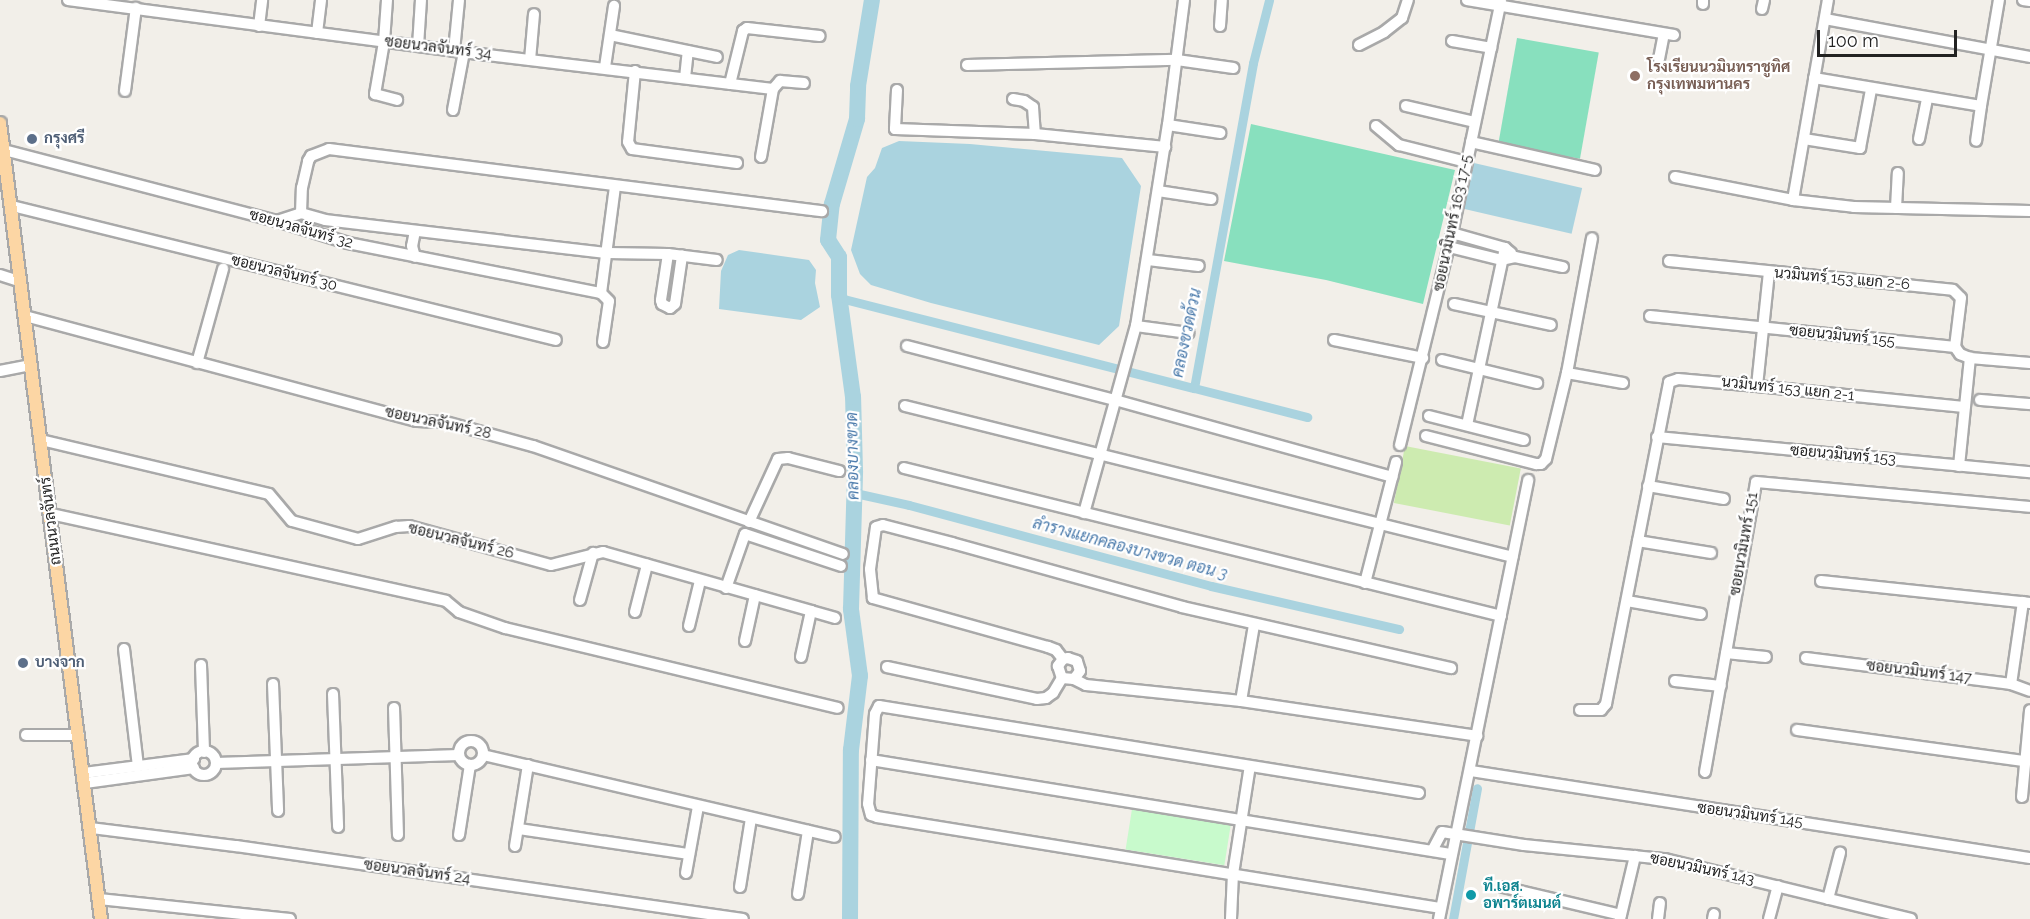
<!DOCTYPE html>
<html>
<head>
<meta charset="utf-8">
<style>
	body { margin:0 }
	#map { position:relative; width:2030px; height:919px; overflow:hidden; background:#f2efe9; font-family:Raleway,Sarabun,sans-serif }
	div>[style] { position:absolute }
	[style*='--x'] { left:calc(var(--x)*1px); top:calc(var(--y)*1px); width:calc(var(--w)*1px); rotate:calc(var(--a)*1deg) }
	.grass>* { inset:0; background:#cdebb0; transform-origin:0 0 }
	.park>* { inset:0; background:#c8facc; transform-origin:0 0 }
	.pitch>* { inset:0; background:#88e0be; transform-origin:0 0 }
	.water>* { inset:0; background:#aad3df; transform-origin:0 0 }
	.canal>* { height:9px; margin:-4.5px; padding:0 4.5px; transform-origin:4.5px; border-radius:4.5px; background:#aad3df }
	.river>* { height:16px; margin:-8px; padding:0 8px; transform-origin:8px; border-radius:8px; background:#aad3df }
	.roads { filter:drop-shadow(2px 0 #a9a9a9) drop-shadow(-2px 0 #a9a9a9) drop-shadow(0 2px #a9a9a9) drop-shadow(0 -2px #a9a9a9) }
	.minor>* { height:10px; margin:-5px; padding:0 5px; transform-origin:5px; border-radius:5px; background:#fff }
	.minor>.ring { margin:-5px; padding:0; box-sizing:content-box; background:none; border:10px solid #fff; border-radius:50% }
	.major>* { height:12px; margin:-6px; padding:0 6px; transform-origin:6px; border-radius:6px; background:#fcd6a4 }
	.dots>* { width:16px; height:16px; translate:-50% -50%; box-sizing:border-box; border:3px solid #fff; border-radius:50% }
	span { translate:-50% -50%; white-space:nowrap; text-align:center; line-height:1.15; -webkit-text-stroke:4.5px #fff; paint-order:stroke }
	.street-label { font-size:15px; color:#222 }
	.education-label { font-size:15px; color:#785e54; font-weight:700 }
	.left { translate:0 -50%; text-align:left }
	.service-label { font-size:15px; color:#4e5e75; font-weight:700 }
	.culture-label { font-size:15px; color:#0d838f; font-weight:700 }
	.water-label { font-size:16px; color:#4a7aab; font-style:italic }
	.scale { position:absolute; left:1817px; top:30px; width:140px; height:27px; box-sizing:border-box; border:3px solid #222; border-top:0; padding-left:8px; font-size:18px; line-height:21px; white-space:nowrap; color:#222; -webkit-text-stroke:4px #fff; paint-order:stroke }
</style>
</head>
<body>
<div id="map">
	<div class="grass">
		<i style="left:1405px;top:446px;width:118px;height:58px;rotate:11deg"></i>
	</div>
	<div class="park">
		<i style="left:1132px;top:809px;width:100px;height:41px;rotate:9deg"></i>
	</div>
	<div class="pitch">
		<i style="left:1517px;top:38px;width:83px;height:108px;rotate:10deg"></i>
		<i style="clip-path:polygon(1251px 124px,1455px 170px,1423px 304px,1326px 280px,1224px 261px)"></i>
	</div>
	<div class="water">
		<i style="clip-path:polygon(899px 141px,970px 144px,1122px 158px,1141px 186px,1119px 326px,1099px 345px,931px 303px,871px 285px,860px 274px,851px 250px,867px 177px,875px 168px,882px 148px)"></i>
		<i style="left:1474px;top:163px;width:111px;height:47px;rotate:13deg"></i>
		<i style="clip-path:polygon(739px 250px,809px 260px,816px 270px,815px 283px,820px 307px,801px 320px,719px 309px,721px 271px,728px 255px)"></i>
	</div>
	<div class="canal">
		<i style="--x:840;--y:298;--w:365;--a:14.3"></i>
		<i style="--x:1194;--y:388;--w:330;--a:-79.7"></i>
		<i style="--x:1253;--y:63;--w:65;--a:-75.7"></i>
		<i style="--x:1194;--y:388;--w:117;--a:14.4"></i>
		<i style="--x:855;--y:493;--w:55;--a:12.5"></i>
		<i style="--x:909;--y:505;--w:313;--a:15"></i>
		<i style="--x:1211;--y:586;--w:193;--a:12.9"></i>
		<i style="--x:1453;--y:919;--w:133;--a:-79.6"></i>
	</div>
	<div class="river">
		<i style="--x:850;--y:919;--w:169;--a:-89.7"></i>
		<i style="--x:851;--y:750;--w:75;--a:-83.1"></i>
		<i style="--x:860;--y:676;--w:68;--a:-97.7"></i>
		<i style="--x:851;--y:609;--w:138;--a:-88.3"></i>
		<i style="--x:855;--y:471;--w:74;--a:-91.5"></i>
		<i style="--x:853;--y:397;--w:103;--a:-97.8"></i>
		<i style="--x:839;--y:295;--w:38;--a:-90"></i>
		<i style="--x:839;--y:257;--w:20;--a:-123"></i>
		<i style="--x:828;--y:240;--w:36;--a:-84"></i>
		<i style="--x:832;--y:204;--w:89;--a:-73.6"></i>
		<i style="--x:857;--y:119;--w:33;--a:-88"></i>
		<i style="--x:858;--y:86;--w:87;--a:-80.8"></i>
	</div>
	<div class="roads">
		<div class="minor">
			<i style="--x:68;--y:0;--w:389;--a:7.5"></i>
			<i style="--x:454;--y:51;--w:321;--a:6.8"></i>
			<i style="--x:773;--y:89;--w:11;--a:-49"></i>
			<i style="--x:780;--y:81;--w:24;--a:5"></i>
			<i style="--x:387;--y:0;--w:42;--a:94.1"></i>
			<i style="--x:384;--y:42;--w:53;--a:99.8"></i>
			<i style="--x:375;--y:94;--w:23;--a:15"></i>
			<i style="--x:1467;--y:0;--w:210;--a:9.6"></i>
			<i style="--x:2023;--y:0;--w:7;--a:8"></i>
			<i style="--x:1703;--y:4;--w:4;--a:-90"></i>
			<i style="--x:1762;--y:9;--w:9;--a:-77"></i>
			<i style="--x:1825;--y:19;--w:208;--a:10.5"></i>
			<i style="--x:259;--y:26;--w:26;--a:-83"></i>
			<i style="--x:1220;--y:26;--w:26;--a:-86"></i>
			<i style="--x:317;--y:33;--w:33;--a:-83"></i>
			<i style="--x:610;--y:35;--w:109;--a:11.6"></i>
			<i style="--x:1452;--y:41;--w:40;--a:10"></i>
			<i style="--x:1359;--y:45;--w:28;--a:-27"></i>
			<i style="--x:1384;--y:32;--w:23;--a:-38"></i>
			<i style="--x:1402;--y:18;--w:19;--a:-72"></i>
			<i style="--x:418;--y:46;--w:46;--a:-86.3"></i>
			<i style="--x:454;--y:51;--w:51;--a:-84.4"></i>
			<i style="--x:1659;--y:59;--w:25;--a:-79"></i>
			<i style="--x:530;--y:60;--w:46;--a:-85"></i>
			<i style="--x:967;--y:65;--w:210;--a:-1.4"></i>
			<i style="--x:1177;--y:60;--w:57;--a:8.1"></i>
			<i style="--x:605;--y:67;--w:62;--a:-81.6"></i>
			<i style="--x:635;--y:71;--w:71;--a:95.6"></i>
			<i style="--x:628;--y:142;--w:8;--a:60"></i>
			<i style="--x:632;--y:149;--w:106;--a:7.6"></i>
			<i style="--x:685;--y:78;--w:27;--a:-84"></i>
			<i style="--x:1814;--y:78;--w:169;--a:9.5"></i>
			<i style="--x:1981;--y:106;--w:35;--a:98"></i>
			<i style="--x:730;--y:84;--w:55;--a:-76.2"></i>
			<i style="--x:743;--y:31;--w:5;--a:-37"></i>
			<i style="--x:747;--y:28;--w:73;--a:6.3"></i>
			<i style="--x:897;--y:90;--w:39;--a:93"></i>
			<i style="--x:895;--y:129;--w:140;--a:2"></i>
			<i style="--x:1035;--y:134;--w:131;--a:5.7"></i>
			<i style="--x:125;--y:91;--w:84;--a:-82.5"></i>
			<i style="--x:1013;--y:99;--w:11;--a:10"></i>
			<i style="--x:1024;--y:101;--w:11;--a:34"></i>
			<i style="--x:1033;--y:107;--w:27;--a:86"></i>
			<i style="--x:1406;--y:106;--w:71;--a:13.1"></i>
			<i style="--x:1981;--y:106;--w:108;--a:-80.4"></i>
			<i style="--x:453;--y:110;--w:59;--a:-79.3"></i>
			<i style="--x:1168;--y:125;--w:53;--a:8.7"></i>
			<i style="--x:1376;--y:126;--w:30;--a:40"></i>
			<i style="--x:1399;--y:145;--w:69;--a:14.2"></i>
			<i style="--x:1804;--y:139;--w:57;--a:9.1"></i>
			<i style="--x:1860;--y:148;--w:59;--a:-79.3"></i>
			<i style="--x:1919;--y:139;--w:41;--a:-78.7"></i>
			<i style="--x:1471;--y:142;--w:127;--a:12.7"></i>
			<i style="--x:4;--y:150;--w:282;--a:14.6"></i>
			<i style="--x:277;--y:221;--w:74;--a:17.2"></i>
			<i style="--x:348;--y:243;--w:258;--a:11.2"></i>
			<i style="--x:761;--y:157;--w:69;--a:-80"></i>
			<i style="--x:1675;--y:177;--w:120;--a:11"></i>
			<i style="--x:1793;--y:200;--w:61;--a:6.5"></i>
			<i style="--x:1854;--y:207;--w:176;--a:1.3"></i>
			<i style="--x:1158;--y:191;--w:54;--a:8.6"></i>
			<i style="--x:1793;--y:200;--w:203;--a:-80.1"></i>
			<i style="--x:12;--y:206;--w:560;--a:13.84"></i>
			<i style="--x:1896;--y:208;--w:35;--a:-87"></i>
			<i style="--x:301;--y:213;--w:25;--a:16"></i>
			<i style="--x:325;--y:220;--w:285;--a:6.7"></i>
			<i style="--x:608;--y:253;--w:60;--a:1"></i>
			<i style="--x:668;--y:254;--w:49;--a:7"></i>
			<i style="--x:277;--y:221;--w:25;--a:-18"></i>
			<i style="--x:301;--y:213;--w:25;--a:-88"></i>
			<i style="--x:302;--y:188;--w:28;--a:-77"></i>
			<i style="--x:308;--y:161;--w:6;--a:-59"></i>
			<i style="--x:311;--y:156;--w:19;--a:-21"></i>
			<i style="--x:329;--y:149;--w:497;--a:7.2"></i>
			<i style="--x:415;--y:231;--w:15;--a:101"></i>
			<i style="--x:412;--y:246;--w:11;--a:75"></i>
			<i style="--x:1452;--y:233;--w:55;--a:15.8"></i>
			<i style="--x:1505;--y:248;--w:8;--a:40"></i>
			<i style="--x:1449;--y:247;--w:55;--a:13.8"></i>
			<i style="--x:1502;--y:260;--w:13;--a:-13"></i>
			<i style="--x:1515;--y:257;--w:49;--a:11.8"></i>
			<i style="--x:668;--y:254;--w:47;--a:98.7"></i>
			<i style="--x:661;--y:300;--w:4;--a:76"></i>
			<i style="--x:662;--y:304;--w:9;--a:27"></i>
			<i style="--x:670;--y:308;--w:6;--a:-39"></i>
			<i style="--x:675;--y:304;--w:49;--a:-81.7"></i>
			<i style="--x:1148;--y:260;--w:51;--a:6.7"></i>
			<i style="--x:1669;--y:261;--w:285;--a:5.8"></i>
			<i style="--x:1953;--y:290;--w:11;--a:45"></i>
			<i style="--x:1961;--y:298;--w:49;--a:97"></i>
			<i style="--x:0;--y:275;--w:22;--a:18"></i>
			<i style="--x:1454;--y:304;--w:99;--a:12.2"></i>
			<i style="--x:25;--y:316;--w:406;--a:15"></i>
			<i style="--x:417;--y:421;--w:28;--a:2"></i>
			<i style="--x:445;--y:422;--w:91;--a:15.3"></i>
			<i style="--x:533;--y:446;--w:328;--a:19.2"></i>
			<i style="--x:1650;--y:316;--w:307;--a:5.8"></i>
			<i style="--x:1955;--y:347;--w:9;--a:54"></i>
			<i style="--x:1960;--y:354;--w:11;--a:22"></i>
			<i style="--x:1970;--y:358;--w:60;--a:4.8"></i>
			<i style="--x:1136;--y:326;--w:53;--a:7.5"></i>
			<i style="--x:1334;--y:340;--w:91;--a:11.4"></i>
			<i style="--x:603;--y:342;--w:41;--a:-81.7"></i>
			<i style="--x:609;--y:301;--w:11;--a:-135"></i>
			<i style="--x:601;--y:293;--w:108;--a:-82.5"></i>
			<i style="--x:907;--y:346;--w:215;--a:14.6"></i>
			<i style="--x:1115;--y:400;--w:288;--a:15.5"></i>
			<i style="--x:1442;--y:360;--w:98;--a:13.6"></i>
			<i style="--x:197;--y:363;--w:98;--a:-74.5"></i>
			<i style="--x:0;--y:371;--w:32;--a:-11"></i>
			<i style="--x:1567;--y:373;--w:57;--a:10.1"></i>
			<i style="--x:1757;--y:386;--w:115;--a:-84"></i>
			<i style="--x:1980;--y:400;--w:50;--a:4.6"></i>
			<i style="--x:905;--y:406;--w:626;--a:13.95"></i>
			<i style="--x:1429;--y:416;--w:98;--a:14.2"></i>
			<i style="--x:1467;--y:425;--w:181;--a:-77.9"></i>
			<i style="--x:1426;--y:436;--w:114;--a:14.3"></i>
			<i style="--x:1536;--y:464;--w:5;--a:0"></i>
			<i style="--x:1541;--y:464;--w:7;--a:-45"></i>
			<i style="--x:1546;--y:459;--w:89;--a:-76.3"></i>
			<i style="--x:1567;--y:373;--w:137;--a:-79.5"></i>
			<i style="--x:1657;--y:437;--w:375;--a:5.4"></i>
			<i style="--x:41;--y:440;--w:234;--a:13.3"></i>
			<i style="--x:269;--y:494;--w:35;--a:50"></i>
			<i style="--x:292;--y:521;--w:68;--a:15.3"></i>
			<i style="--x:358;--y:539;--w:40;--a:-18"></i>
			<i style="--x:396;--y:527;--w:13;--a:-4"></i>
			<i style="--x:409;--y:526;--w:147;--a:15.4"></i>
			<i style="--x:551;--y:565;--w:54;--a:-14"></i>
			<i style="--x:603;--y:552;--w:216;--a:15.8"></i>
			<i style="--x:811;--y:611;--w:47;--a:102.3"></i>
			<i style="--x:1400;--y:445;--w:218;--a:-76.2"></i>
			<i style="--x:1452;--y:233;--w:238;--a:-78.1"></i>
			<i style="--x:1959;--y:466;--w:109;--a:-84.2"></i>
			<i style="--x:904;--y:468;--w:615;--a:13.92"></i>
			<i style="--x:1648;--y:486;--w:77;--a:9.7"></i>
			<i style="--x:1084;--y:513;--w:194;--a:-74.5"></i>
			<i style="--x:1136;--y:326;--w:204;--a:-81"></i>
			<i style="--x:1168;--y:125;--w:126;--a:-82.7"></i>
			<i style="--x:51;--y:514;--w:404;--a:12.4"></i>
			<i style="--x:446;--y:601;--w:17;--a:40"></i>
			<i style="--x:459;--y:612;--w:49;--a:19.2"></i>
			<i style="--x:505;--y:628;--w:342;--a:13.5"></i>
			<i style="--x:749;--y:522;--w:69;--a:-65.3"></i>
			<i style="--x:778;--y:459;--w:10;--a:-6"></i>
			<i style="--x:788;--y:458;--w:53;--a:14.3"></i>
			<i style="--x:1638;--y:541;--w:74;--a:9.3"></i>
			<i style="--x:1821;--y:581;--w:210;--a:6"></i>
			<i style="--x:1365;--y:583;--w:125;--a:-75.6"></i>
			<i style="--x:726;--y:588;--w:57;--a:-70.6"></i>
			<i style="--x:745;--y:534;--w:101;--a:18.4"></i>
			<i style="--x:580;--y:600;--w:49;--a:-74.5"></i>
			<i style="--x:1627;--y:601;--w:75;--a:10"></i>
			<i style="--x:811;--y:611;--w:25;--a:16"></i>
			<i style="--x:635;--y:612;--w:49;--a:-75.7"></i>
			<i style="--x:689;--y:626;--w:46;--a:-76.3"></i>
			<i style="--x:745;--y:641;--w:47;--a:-77.7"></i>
			<i style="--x:124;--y:649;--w:118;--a:83.2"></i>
			<i style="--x:1726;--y:653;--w:40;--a:5.7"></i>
			<i style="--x:1806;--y:658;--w:207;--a:7.2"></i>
			<i style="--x:2011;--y:684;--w:20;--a:20"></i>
			<i style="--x:1063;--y:659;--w:11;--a:-128"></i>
			<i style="--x:1056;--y:650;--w:9;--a:-159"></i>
			<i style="--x:1048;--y:647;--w:182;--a:-164.4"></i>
			<i style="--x:873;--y:598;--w:29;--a:-96"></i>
			<i style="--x:870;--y:569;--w:42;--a:-81.9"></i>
			<i style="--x:876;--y:527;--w:7;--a:-16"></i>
			<i style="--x:883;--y:525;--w:71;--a:14.6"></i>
			<i style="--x:952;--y:543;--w:239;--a:15.5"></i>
			<i style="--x:1182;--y:607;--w:276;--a:12.8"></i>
			<i style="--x:201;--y:665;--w:87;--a:88"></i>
			<i style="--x:887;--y:667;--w:153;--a:12"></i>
			<i style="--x:1037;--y:699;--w:9;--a:-6"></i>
			<i style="--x:1046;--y:698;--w:9;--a:-36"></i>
			<i style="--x:1053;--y:693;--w:17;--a:-59"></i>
			<i style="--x:1074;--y:679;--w:10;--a:-53"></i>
			<i style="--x:1080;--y:671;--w:10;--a:-107"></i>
			<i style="--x:1077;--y:661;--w:9;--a:-162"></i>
			<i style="--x:1068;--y:658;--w:5;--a:169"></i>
			<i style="--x:1063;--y:659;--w:9;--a:126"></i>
			<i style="--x:1058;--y:666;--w:13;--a:72"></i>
			<i style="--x:1062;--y:678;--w:12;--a:5"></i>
			<i style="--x:1074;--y:679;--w:13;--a:27"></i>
			<i style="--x:1086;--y:685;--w:156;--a:5.9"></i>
			<i style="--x:1241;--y:701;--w:239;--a:8.4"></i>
			<i style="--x:1675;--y:681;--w:46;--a:6.2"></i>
			<i style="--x:273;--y:684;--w:127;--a:87.7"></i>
			<i style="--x:2011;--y:684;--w:83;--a:-81.7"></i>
			<i style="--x:333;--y:694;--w:133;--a:87.8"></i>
			<i style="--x:1241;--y:701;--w:77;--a:-80.3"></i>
			<i style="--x:394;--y:708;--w:127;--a:88.2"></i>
			<i style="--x:1580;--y:710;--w:21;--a:0"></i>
			<i style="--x:1601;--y:710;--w:8;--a:-50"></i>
			<i style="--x:1606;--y:704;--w:328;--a:-78.9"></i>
			<i style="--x:1669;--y:382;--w:9;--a:-18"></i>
			<i style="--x:1678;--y:379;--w:79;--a:5.1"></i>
			<i style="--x:1757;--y:386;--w:208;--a:5.8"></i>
			<i style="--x:1797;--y:730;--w:229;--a:7.8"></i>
			<i style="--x:26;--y:735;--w:53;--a:0"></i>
			<i class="ring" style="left:459px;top:741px;width:14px;height:14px"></i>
			<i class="ring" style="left:192px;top:751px;width:14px;height:14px"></i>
			<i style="--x:483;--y:755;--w:361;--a:13.1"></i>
			<i style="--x:871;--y:760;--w:587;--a:9.22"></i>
			<i style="--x:216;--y:763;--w:243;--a:-1.9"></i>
			<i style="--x:1471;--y:771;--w:566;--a:8.85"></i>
			<i style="--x:1705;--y:772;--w:294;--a:-80"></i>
			<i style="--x:1756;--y:482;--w:275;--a:5.2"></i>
			<i style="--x:84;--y:773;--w:111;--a:-7.3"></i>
			<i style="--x:85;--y:783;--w:110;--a:-7.8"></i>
			<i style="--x:1419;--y:793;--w:547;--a:-170.85"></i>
			<i style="--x:879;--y:706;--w:9;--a:117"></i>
			<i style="--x:875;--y:714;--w:90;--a:94.4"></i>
			<i style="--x:868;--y:804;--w:11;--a:75"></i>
			<i style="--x:871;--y:815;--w:6;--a:18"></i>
			<i style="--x:877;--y:817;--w:570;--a:9.18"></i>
			<i style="--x:2022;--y:797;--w:87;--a:-84.7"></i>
			<i style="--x:91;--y:828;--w:146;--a:7.1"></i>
			<i style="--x:236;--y:846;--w:512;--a:8.19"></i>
			<i style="--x:519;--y:829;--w:172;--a:8.4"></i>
			<i style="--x:459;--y:835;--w:71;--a:-81.1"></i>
			<i style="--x:515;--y:846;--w:82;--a:-80.9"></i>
			<i style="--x:1433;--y:849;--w:19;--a:-62"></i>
			<i style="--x:1442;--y:832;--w:83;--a:9"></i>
			<i style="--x:1524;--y:845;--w:142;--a:5.7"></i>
			<i style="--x:1665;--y:859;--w:253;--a:13.7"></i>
			<i style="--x:686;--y:873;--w:68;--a:-79.8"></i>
			<i style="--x:740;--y:887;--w:70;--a:-80.9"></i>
			<i style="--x:1503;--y:887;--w:121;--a:13.3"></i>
			<i style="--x:798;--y:894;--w:64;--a:-81"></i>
			<i style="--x:99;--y:899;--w:192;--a:6"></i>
			<i style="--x:1828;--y:899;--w:48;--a:-75.4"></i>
			<i style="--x:1231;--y:919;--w:45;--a:-87.5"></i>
			<i style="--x:1233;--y:874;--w:109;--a:-81.1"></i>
			<i style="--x:1439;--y:919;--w:448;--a:-78.5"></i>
			<i style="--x:1620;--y:919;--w:65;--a:-76.6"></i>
			<i style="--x:1658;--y:919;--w:16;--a:-83"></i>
			<i style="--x:1713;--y:919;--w:5;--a:-79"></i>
			<i style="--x:1769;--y:919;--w:34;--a:-75"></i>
		</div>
		<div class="major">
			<i style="--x:0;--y:123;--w:802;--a:82.77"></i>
		</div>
	</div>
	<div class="dots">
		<i style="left:1635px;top:76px;background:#8d6e63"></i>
		<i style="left:32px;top:139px;background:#5c6f8a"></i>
		<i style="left:23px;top:663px;background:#5c6f8a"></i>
		<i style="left:1471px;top:895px;background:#0f9aa8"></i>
	</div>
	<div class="street-label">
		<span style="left:438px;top:48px;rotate:7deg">ซอยนวลจันทร์ 34</span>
		<span style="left:1453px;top:223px;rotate:-78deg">ซอยนวมินทร์ 163 17-5</span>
		<span style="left:301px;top:229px;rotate:16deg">ซอยนวลจันทร์ 32</span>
		<span style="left:284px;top:273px;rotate:14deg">ซอยนวลจันทร์ 30</span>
		<span style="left:1842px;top:279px;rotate:5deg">นวมินทร์ 153 แยก 2-6</span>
		<span style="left:1842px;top:336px;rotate:6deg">ซอยนวมินทร์ 155</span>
		<span style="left:1788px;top:389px;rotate:6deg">นวมินทร์ 153 แยก 2-1</span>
		<span style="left:438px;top:423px;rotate:12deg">ซอยนวลจันทร์ 28</span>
		<span style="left:1843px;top:455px;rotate:5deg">ซอยนวมินทร์ 153</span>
		<span style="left:51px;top:521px;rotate:-97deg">ถนนนวลจันทร์</span>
		<span style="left:461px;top:541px;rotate:14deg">ซอยนวลจันทร์ 26</span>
		<span style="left:1744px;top:544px;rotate:-80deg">ซอยนวมินทร์ 151</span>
		<span style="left:1919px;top:672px;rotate:7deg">ซอยนวมินทร์ 147</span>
		<span style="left:1750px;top:815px;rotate:8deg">ซอยนวมินทร์ 145</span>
		<span style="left:1702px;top:869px;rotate:12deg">ซอยนวมินทร์ 143</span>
		<span style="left:417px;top:872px;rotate:8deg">ซอยนวลจันทร์ 24</span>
	</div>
	<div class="education-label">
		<span class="left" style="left:1647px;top:76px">โรงเรียนนวมินทราชูทิศ<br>กรุงเทพมหานคร</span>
	</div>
	<div class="service-label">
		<span class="left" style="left:44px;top:139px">กรุงศรี</span>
		<span class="left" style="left:35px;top:663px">บางจาก</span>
	</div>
	<div class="culture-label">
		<span class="left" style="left:1483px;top:895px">ที.เอส.<br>อพาร์ตเมนต์</span>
	</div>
	<div class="water-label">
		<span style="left:1187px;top:333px;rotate:-78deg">คลองขวดด้วน</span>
		<span style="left:853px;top:456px;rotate:-91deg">คลองบางขวด</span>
		<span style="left:1130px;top:549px;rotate:15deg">ลำรางแยกคลองบางขวด ตอน 3</span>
	</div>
	<div class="scale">100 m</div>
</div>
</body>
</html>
